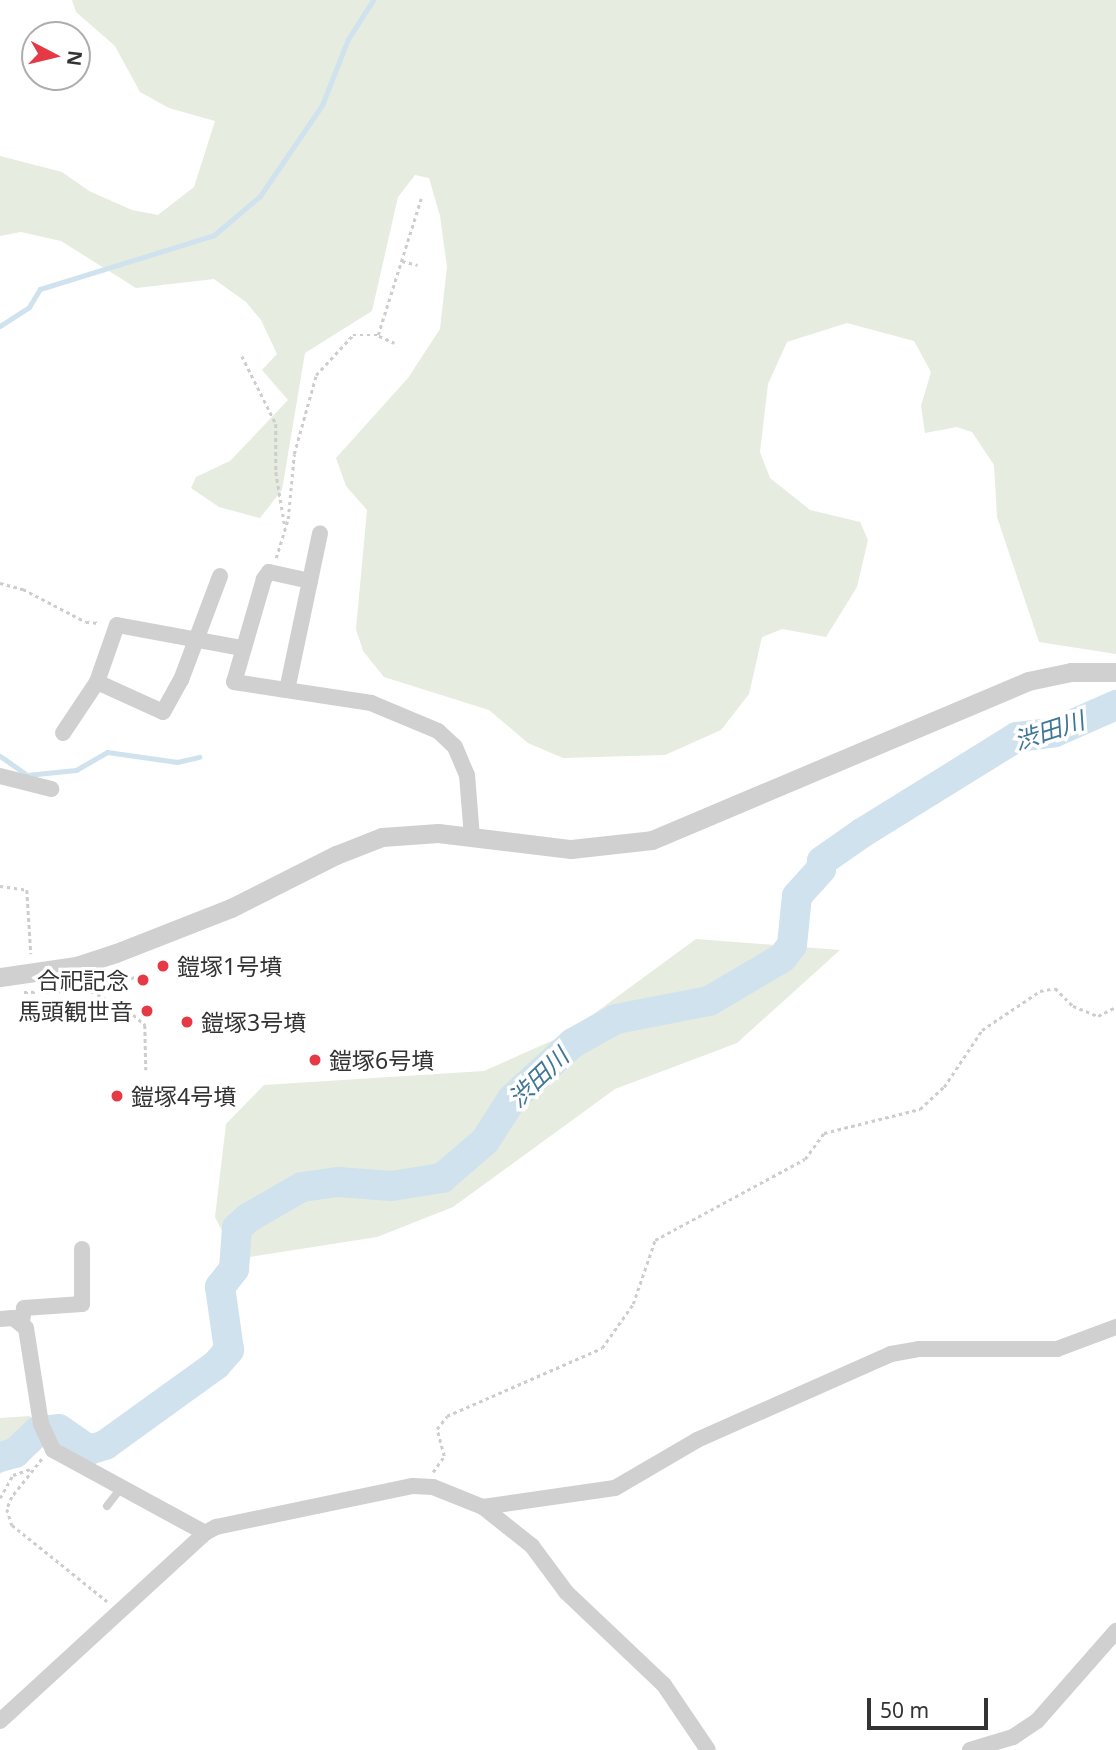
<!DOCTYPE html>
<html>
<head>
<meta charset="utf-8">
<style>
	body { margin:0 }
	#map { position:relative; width:1116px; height:1750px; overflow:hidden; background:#fff; font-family:"Noto Sans","Noto Sans JP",sans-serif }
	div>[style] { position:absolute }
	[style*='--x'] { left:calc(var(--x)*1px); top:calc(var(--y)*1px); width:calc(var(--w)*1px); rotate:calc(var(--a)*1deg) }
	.green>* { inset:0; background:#e6ecdf }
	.stream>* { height:5px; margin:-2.5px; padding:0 2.5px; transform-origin:2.5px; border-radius:2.5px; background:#cfe2ee }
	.river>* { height:30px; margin:-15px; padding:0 15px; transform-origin:15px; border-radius:15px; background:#cfe2ee }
	.path>* { height:2.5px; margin-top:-1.25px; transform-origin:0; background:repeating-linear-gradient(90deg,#cdcdcd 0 3.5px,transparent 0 7px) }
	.service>* { height:8px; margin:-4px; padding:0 4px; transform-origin:4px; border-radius:4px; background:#d0d0d0 }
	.minor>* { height:16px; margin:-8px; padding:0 8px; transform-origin:8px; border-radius:8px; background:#d0d0d0 }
	.tertiary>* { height:19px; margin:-9.5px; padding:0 9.5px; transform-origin:9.5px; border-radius:9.5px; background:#d0d0d0 }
	.dots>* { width:19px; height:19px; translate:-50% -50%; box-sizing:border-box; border:4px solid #fff; border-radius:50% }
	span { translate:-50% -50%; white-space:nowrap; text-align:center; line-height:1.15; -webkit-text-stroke:7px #fff; paint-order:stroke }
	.poi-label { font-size:23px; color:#333 }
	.left { translate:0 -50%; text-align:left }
	.right { translate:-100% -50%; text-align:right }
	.water-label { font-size:24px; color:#3f7597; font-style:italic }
	.north { position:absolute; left:21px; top:21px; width:70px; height:70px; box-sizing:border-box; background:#fff; border:2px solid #adadad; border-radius:50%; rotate:97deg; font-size:19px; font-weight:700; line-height:28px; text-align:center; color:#333 }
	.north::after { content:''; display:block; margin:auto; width:24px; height:32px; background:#e63946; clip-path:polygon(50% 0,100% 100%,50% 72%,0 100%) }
	.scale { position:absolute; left:867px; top:1698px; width:121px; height:32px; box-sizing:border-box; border:4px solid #333; border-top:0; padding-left:9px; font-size:21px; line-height:24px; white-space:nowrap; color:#333; -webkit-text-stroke:5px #fff; paint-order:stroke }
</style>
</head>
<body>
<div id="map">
	<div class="green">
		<i style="clip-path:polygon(72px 0,1116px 0,1116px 654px,1039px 642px,997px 517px,994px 465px,972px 432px,957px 427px,925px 433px,921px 406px,931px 372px,914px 341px,847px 323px,787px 342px,768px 384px,760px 452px,770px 478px,810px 510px,860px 522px,868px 540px,857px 587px,826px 637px,782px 629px,762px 637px,749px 694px,721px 730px,665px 755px,563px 758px,528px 743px,489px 710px,384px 677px,363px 651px,356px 629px,367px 510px,346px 486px,336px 458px,408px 378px,440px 329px,447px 267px,440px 216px,429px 178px,415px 175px,398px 197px,372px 311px,305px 353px,282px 490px,260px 518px,219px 507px,191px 488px,196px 477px,230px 461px,288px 400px,262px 370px,277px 354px,261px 320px,246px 302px,214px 279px,136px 288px,61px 241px,21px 232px,0 236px,0 156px,62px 172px,89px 191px,132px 210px,158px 215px,194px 187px,215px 121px,169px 108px,140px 92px,115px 46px,76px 12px)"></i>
		<i style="clip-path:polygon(696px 939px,840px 950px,737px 1043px,615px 1089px,453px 1207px,377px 1237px,236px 1259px,215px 1217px,226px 1124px,264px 1085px,484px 1071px,565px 1035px)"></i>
		<i style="clip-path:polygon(30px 1416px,36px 1451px,0 1474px,0 1418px)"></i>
	</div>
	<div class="stream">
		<i style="--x:0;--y:326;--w:35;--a:-33"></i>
		<i style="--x:29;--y:307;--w:21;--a:-59"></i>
		<i style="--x:40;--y:289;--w:182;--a:-17.2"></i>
		<i style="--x:214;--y:235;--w:60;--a:-40.3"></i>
		<i style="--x:260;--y:196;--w:110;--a:-55.7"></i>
		<i style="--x:322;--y:105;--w:71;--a:-68.5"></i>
		<i style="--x:348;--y:39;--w:46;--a:-57.3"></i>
		<i style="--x:0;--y:756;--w:33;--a:35"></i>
		<i style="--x:27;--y:775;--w:49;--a:-5.8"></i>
		<i style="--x:76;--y:770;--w:36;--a:-30"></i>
		<i style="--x:107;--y:752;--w:71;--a:8.1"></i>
		<i style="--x:177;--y:762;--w:23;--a:-13"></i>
	</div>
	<div class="river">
		<i style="--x:0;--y:1457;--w:16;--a:-15"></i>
		<i style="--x:15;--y:1453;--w:32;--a:-44"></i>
		<i style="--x:38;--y:1431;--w:21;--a:-5"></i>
		<i style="--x:59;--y:1429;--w:37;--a:35"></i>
		<i style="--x:89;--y:1450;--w:17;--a:-17"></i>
		<i style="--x:105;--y:1445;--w:137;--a:-35.8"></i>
		<i style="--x:216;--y:1365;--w:20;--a:-49"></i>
		<i style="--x:229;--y:1350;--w:64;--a:-98.1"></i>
		<i style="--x:220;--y:1287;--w:23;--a:-52"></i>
		<i style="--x:234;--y:1269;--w:41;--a:-85.8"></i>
		<i style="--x:237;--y:1228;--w:15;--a:-42"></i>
		<i style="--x:248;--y:1218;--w:62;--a:-29.9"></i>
		<i style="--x:302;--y:1187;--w:36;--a:-8"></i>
		<i style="--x:338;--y:1182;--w:54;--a:4.2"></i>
		<i style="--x:392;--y:1186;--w:51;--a:-9.1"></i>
		<i style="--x:442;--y:1178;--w:57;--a:-40.7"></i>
		<i style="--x:485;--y:1141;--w:50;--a:-57.3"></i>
		<i style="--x:512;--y:1099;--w:83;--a:-42.6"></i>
		<i style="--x:573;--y:1043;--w:49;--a:-29.2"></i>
		<i style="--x:616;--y:1019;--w:95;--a:-11"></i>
		<i style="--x:709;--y:1001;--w:85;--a:-30.5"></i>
		<i style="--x:782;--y:958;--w:16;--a:-52"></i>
		<i style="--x:792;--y:945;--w:49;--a:-84.2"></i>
		<i style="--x:797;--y:896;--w:36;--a:-48"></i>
		<i style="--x:821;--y:869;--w:8;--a:-83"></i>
		<i style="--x:822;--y:861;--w:49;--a:-35"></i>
		<i style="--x:862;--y:833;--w:182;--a:-31.8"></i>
		<i style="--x:1017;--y:737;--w:38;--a:-7"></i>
		<i style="--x:1055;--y:732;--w:67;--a:-23.9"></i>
	</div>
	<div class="path">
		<i style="--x:402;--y:261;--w:16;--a:14"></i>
		<i style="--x:379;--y:336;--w:17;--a:24"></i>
		<i style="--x:242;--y:356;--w:76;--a:63.4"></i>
		<i style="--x:276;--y:424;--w:48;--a:90"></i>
		<i style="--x:276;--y:472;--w:56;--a:80.7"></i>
		<i style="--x:276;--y:558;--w:41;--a:-72.9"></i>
		<i style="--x:288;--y:519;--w:65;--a:-84.7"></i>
		<i style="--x:294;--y:454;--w:82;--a:-74.4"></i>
		<i style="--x:316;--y:375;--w:54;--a:-47.2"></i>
		<i style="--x:353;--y:335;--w:25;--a:0"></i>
		<i style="--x:378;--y:335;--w:143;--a:-72.5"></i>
		<i style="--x:0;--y:583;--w:24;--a:15"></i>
		<i style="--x:23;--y:589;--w:71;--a:27.6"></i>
		<i style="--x:86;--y:622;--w:14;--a:4"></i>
		<i style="--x:0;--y:886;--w:27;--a:8"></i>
		<i style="--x:27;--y:890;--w:64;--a:86.4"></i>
		<i style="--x:91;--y:991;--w:56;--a:-17.8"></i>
		<i style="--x:24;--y:992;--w:67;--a:-0.9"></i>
		<i style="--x:91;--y:991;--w:42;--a:27.2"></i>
		<i style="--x:128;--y:1010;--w:23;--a:41"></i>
		<i style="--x:145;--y:1025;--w:45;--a:88.7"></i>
		<i style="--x:42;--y:1459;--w:48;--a:128.3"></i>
		<i style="--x:12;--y:1497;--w:13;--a:113"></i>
		<i style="--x:7;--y:1509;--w:17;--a:73"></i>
		<i style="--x:12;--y:1525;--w:122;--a:38.7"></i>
		<i style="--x:433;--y:1472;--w:19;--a:-55"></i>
		<i style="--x:444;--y:1456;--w:28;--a:-105"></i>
		<i style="--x:437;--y:1429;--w:16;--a:-52"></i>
		<i style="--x:447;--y:1416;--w:169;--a:-23.7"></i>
		<i style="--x:602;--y:1348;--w:54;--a:-54.8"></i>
		<i style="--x:633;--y:1304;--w:68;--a:-71"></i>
		<i style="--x:655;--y:1240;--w:170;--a:-28.4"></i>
		<i style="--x:805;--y:1159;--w:32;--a:-54"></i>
		<i style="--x:824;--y:1133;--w:99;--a:-14"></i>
		<i style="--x:920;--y:1109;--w:33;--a:-43"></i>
		<i style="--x:944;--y:1087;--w:69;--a:-56.3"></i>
		<i style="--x:982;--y:1030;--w:70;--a:-33.9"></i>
		<i style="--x:1040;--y:991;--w:15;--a:-11"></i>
		<i style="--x:1055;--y:988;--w:25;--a:45"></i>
		<i style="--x:1073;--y:1006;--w:27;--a:22"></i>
		<i style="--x:1098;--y:1016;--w:20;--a:-27"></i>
		<i style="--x:0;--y:1498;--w:26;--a:-61"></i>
		<i style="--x:13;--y:1475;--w:18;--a:-19"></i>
	</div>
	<div class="service">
		<i style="--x:107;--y:1506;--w:23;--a:-52"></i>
	</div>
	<div class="minor">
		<i style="--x:310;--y:581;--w:42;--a:-167.6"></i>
		<i style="--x:269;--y:572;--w:9;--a:126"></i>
		<i style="--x:264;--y:579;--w:107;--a:106.2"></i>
		<i style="--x:234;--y:682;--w:139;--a:8.7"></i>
		<i style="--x:371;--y:703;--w:73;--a:22.7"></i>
		<i style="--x:438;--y:731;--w:23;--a:43"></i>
		<i style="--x:455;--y:747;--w:30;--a:67"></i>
		<i style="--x:467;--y:775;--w:62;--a:85.4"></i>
		<i style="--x:97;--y:682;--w:72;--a:24.4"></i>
		<i style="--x:163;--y:712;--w:37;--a:-61"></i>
		<i style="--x:181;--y:680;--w:111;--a:-69.4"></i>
		<i style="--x:287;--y:690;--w:160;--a:-78.1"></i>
		<i style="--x:63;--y:733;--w:61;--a:-56.3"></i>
		<i style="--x:97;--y:682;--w:60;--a:-70.7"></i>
		<i style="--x:117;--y:625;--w:126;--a:10.5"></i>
		<i style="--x:0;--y:776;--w:53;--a:14.3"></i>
		<i style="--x:0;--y:1319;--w:13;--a:-4"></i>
		<i style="--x:13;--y:1318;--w:16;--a:38"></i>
		<i style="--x:26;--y:1328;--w:97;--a:81.1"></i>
		<i style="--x:41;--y:1424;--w:29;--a:65"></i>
		<i style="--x:53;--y:1450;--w:173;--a:28.6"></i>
		<i style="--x:205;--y:1533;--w:13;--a:-29"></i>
		<i style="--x:216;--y:1527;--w:201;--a:-11.8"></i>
		<i style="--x:413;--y:1486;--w:20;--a:3"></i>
		<i style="--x:433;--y:1487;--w:54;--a:21.8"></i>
		<i style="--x:483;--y:1507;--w:63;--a:38.5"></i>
		<i style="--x:532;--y:1546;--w:57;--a:53.5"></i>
		<i style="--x:566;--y:1592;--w:135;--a:43.5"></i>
		<i style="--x:664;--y:1685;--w:78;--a:55.9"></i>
		<i style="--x:22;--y:1322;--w:14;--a:-82"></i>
		<i style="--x:24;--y:1308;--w:58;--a:-3.9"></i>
		<i style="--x:82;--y:1304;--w:55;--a:-90"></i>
		<i style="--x:483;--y:1507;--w:133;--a:-8.2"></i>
		<i style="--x:615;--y:1488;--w:95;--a:-30.3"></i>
		<i style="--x:697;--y:1440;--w:212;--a:-23.9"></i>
		<i style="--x:891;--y:1354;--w:28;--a:-10"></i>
		<i style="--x:919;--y:1349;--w:138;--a:0"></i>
		<i style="--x:1057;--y:1349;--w:63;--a:-20.4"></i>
		<i style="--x:0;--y:1721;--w:278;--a:-42.5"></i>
		<i style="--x:970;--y:1750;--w:45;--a:-16.8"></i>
		<i style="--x:1013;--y:1737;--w:29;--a:-34"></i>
		<i style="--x:1037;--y:1721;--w:120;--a:-48.7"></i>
	</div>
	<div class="tertiary">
		<i style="--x:0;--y:977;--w:77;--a:-8.2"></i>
		<i style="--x:76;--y:966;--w:42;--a:-18"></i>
		<i style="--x:116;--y:953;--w:123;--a:-21.4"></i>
		<i style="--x:231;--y:908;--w:118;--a:-26.8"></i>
		<i style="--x:336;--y:855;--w:49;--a:-21.4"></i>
		<i style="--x:382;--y:837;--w:56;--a:-4.1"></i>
		<i style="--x:438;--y:833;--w:134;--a:6.9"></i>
		<i style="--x:571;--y:849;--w:81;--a:-6.3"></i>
		<i style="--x:652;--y:840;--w:408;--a:-22.9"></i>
		<i style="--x:1028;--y:681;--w:44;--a:-11.8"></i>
		<i style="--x:1071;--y:672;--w:45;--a:0"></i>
	</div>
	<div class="dots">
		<i style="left:163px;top:966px;background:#e63946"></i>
		<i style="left:143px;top:980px;background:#e63946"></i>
		<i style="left:147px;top:1011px;background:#e63946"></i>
		<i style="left:187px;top:1022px;background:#e63946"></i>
		<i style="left:315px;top:1060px;background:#e63946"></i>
		<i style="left:117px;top:1096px;background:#e63946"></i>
	</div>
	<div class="poi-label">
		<span class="left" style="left:177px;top:966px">鎧塚1号墳</span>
		<span class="right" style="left:129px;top:980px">合祀記念</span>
		<span class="right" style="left:133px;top:1011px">馬頭観世音</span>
		<span class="left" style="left:201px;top:1022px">鎧塚3号墳</span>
		<span class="left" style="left:329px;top:1060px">鎧塚6号墳</span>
		<span class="left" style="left:131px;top:1096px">鎧塚4号墳</span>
	</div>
	<div class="water-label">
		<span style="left:1049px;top:730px;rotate:-18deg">渋田川</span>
		<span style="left:538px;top:1077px;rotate:-44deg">渋田川</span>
	</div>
	<div class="north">N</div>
	<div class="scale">50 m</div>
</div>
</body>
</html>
